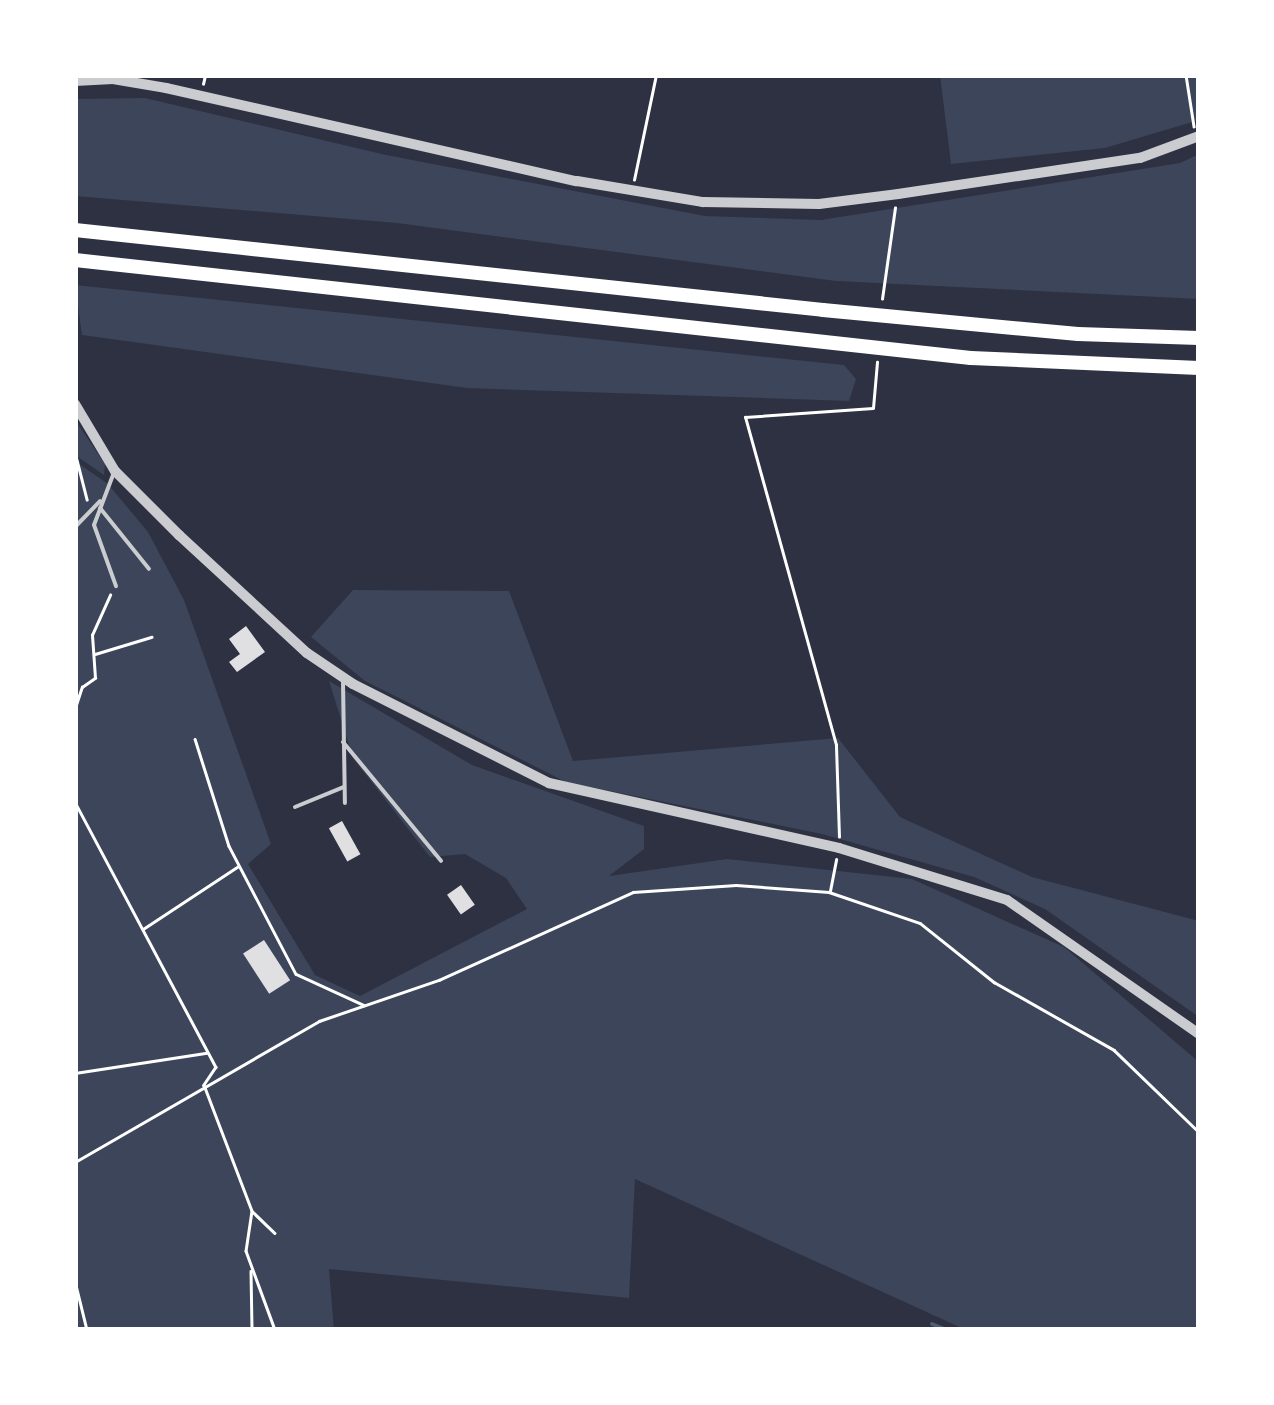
<!DOCTYPE html>
<html>
<head>
<meta charset="utf-8">
<style>
	body { margin:0 }
	#map { position:relative; width:1274px; height:1405px; overflow:hidden; background:#2d3142; font-family:Roboto,sans-serif }
	div>[style] { position:absolute }
	[style*='--x'] { left:calc(var(--x)*1px); top:calc(var(--y)*1px); width:calc(var(--w)*1px); rotate:calc(var(--a)*1deg) }
	.green>* { inset:0; background:#3c4559 }
	.stream>* { height:4px; margin:-2px; padding:0 2px; transform-origin:2px; border-radius:2px; background:#4f5d75 }
	.building>* { inset:0; background:#e0e0e3; transform-origin:0 0 }
	.path>* { height:2.5px; margin:-1.25px; padding:0 1.25px; transform-origin:1.25px; border-radius:1.25px; background:#fff }
	.service>* { height:4px; margin:-2px; padding:0 2px; transform-origin:2px; border-radius:2px; background:#caccd0 }
	.tertiary>* { height:10px; margin:-5px; padding:0 5px; transform-origin:5px; border-radius:5px; background:#caccd0 }
	.motorway>* { height:14px; margin:-7px; padding:0 7px; transform-origin:7px; border-radius:7px; background:#fff }
	span { translate:-50% -50%; white-space:nowrap; text-align:center; line-height:1.15; -webkit-text-stroke:9px #fff; paint-order:stroke }
	.frame { position:absolute; inset:0; border:78px solid #fff; pointer-events:none }
</style>
</head>
<body>
<div id="map">
	<div class="green">
		<i style="clip-path:polygon(940px 75px,1199px 75px,1199px 120px,1105px 148px,951px 164px)"></i>
		<i style="clip-path:polygon(145px 98px,386px 155px,705px 216px,821px 220px,1180px 163px,1199px 154px,1199px 299px,836px 281px,397px 223px,75px 196px,75px 99px)"></i>
		<i style="clip-path:polygon(75px 285px,844px 365px,856px 379px,849px 401px,467px 388px,82px 335px)"></i>
		<i style="clip-path:polygon(75px 420px,105px 464px,104px 475px,75px 455px)"></i>
		<i style="clip-path:polygon(75px 461px,108px 484px,148px 532px,184px 600px,271px 844px,248px 864px,315px 975px,360px 996px,527px 909px,506px 878px,465px 854px,430px 857px,353px 758px,329px 681px,472px 765px,644px 826px,644px 849px,609px 876px,727px 859px,912px 879px,1064px 947px,1199px 1062px,1199px 1330px,966px 1330px,635px 1179px,629px 1298px,329px 1269px,334px 1330px,75px 1330px)"></i>
		<i style="clip-path:polygon(353px 590px,509px 591px,573px 761px,838px 738px,900px 817px,1032px 877px,1199px 921px,1199px 1017px,1045px 909px,974px 877px,822px 834px,566px 782px,365px 681px,311px 637px)"></i>
	</div>
	<div class="stream">
		<i style="--x:932;--y:1324;--w:16;--a:22"></i>
		<i style="--x:994;--y:1330;--w:4;--a:0"></i>
	</div>
	<div class="building">
		<i style="clip-path:polygon(246px 626px,265px 652px,237px 672px,229px 662px,240px 654px,229px 639px)"></i>
		<i style="left:342px;top:821px;width:38px;height:15px;rotate:61deg"></i>
		<i style="left:461px;top:885px;width:24px;height:17px;rotate:55deg"></i>
		<i style="left:264px;top:940px;width:48px;height:25px;rotate:57deg"></i>
	</div>
	<div class="path">
		<i style="--x:1186;--y:75;--w:52;--a:81.1"></i>
		<i style="--x:203;--y:84;--w:9;--a:-77"></i>
		<i style="--x:634;--y:180;--w:107;--a:-78.2"></i>
		<i style="--x:882;--y:299;--w:92;--a:-81.9"></i>
		<i style="--x:75;--y:452;--w:49;--a:75.7"></i>
		<i style="--x:95;--y:654;--w:59;--a:-16.9"></i>
		<i style="--x:75;--y:708;--w:22;--a:-72"></i>
		<i style="--x:82;--y:687;--w:16;--a:-35"></i>
		<i style="--x:95;--y:678;--w:43;--a:-94"></i>
		<i style="--x:92;--y:635;--w:44;--a:-65.8"></i>
		<i style="--x:195;--y:739;--w:112;--a:72.4"></i>
		<i style="--x:229;--y:846;--w:144;--a:62.4"></i>
		<i style="--x:296;--y:974;--w:75;--a:24.5"></i>
		<i style="--x:75;--y:802;--w:300;--a:62"></i>
		<i style="--x:216;--y:1067;--w:22;--a:124"></i>
		<i style="--x:204;--y:1085;--w:135;--a:69.1"></i>
		<i style="--x:252;--y:1211;--w:40;--a:98.5"></i>
		<i style="--x:246;--y:1251;--w:84;--a:69.8"></i>
		<i style="--x:839;--y:837;--w:92;--a:-91.9"></i>
		<i style="--x:836;--y:745;--w:340;--a:-105.5"></i>
		<i style="--x:745;--y:417;--w:128;--a:-4"></i>
		<i style="--x:873;--y:408;--w:46;--a:-85"></i>
		<i style="--x:830;--y:891;--w:32;--a:-79"></i>
		<i style="--x:143;--y:929;--w:113;--a:-33.4"></i>
		<i style="--x:75;--y:1073;--w:133;--a:-8.7"></i>
		<i style="--x:75;--y:1162;--w:282;--a:-30"></i>
		<i style="--x:319;--y:1021;--w:127;--a:-18.9"></i>
		<i style="--x:439;--y:980;--w:213;--a:-24.4"></i>
		<i style="--x:633;--y:892;--w:103;--a:-3.9"></i>
		<i style="--x:736;--y:885;--w:93;--a:4.3"></i>
		<i style="--x:829;--y:892;--w:96;--a:18.8"></i>
		<i style="--x:920;--y:923;--w:95;--a:38.6"></i>
		<i style="--x:994;--y:982;--w:138;--a:29.5"></i>
		<i style="--x:1114;--y:1050;--w:118;--a:44"></i>
		<i style="--x:253;--y:1212;--w:30;--a:44"></i>
		<i style="--x:251;--y:1271;--w:59;--a:89"></i>
		<i style="--x:75;--y:1281;--w:50;--a:76.2"></i>
	</div>
	<div class="service">
		<i style="--x:113;--y:475;--w:53;--a:110.8"></i>
		<i style="--x:94;--y:525;--w:65;--a:70.2"></i>
		<i style="--x:100;--y:508;--w:78;--a:51.2"></i>
		<i style="--x:75;--y:527;--w:36;--a:-46"></i>
		<i style="--x:343;--y:682;--w:121;--a:89.1"></i>
		<i style="--x:343;--y:742;--w:154;--a:50.5"></i>
		<i style="--x:295;--y:807;--w:53;--a:-22.2"></i>
	</div>
	<div class="tertiary">
		<i style="--x:75;--y:81;--w:38;--a:-3"></i>
		<i style="--x:113;--y:79;--w:54;--a:9.6"></i>
		<i style="--x:166;--y:88;--w:421;--a:12.8"></i>
		<i style="--x:577;--y:181;--w:128;--a:9.5"></i>
		<i style="--x:703;--y:202;--w:116;--a:1"></i>
		<i style="--x:819;--y:204;--w:80;--a:-7.2"></i>
		<i style="--x:898;--y:194;--w:245;--a:-8.5"></i>
		<i style="--x:1140;--y:158;--w:63;--a:-20.4"></i>
		<i style="--x:75;--y:404;--w:78;--a:59.2"></i>
		<i style="--x:115;--y:471;--w:91;--a:45"></i>
		<i style="--x:179;--y:535;--w:174;--a:42.7"></i>
		<i style="--x:307;--y:653;--w:55;--a:34"></i>
		<i style="--x:353;--y:684;--w:220;--a:26.8"></i>
		<i style="--x:549;--y:783;--w:297;--a:12.6"></i>
		<i style="--x:839;--y:848;--w:176;--a:17.2"></i>
		<i style="--x:1007;--y:900;--w:234;--a:34.9"></i>
	</div>
	<div class="motorway">
		<i style="--x:75;--y:230;--w:752;--a:6.1"></i>
		<i style="--x:823;--y:310;--w:256;--a:5.4"></i>
		<i style="--x:1078;--y:334;--w:121;--a:1.9"></i>
		<i style="--x:75;--y:260;--w:901;--a:6.24"></i>
		<i style="--x:971;--y:358;--w:228;--a:2.5"></i>
	</div>
	<div class="frame"></div>
</div>
</body>
</html>
